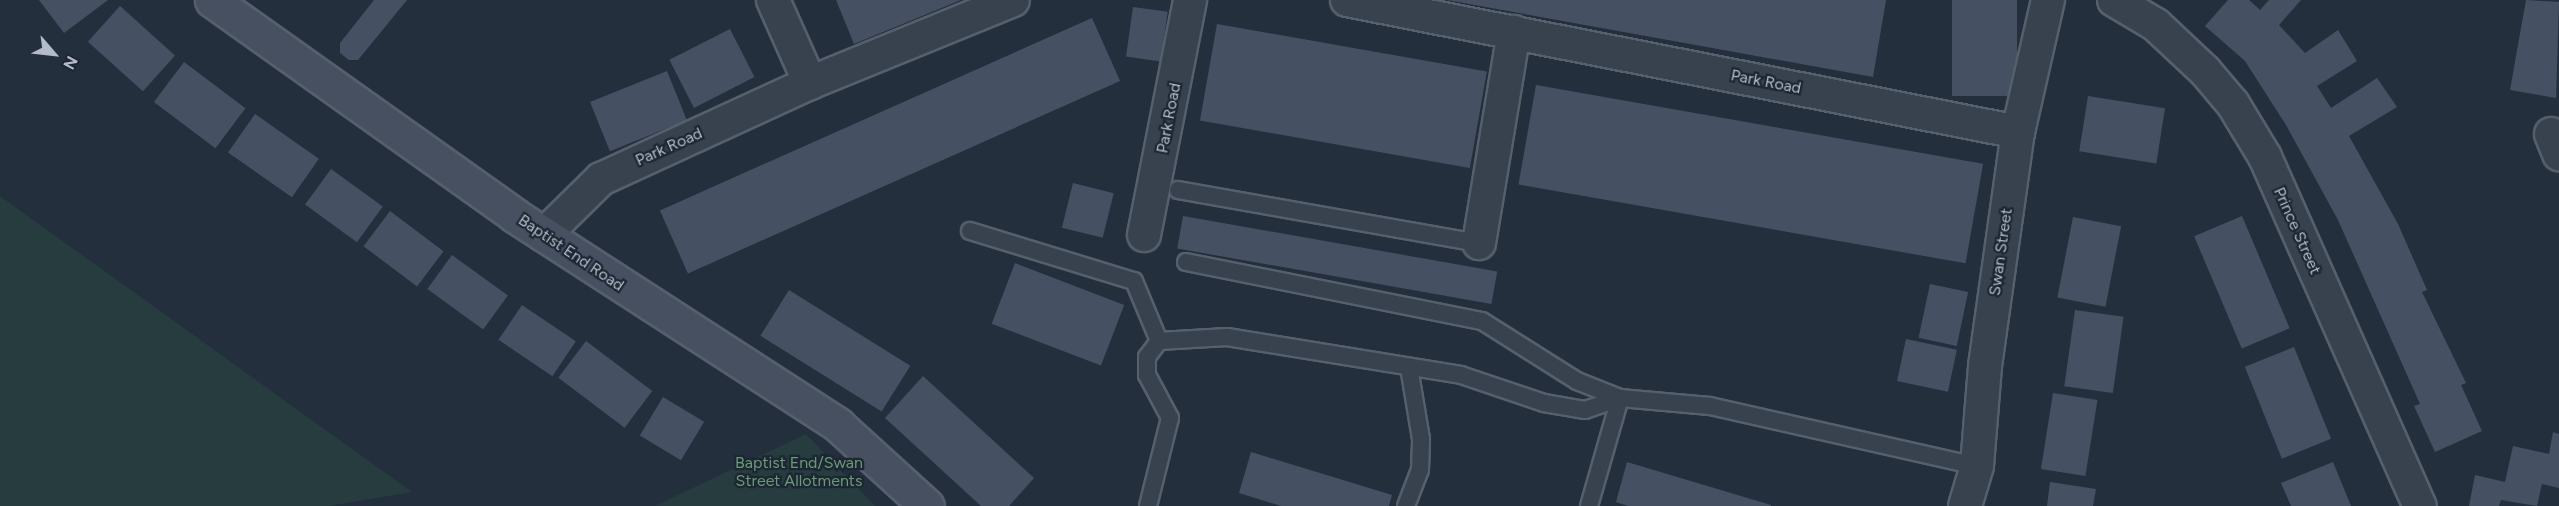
<!DOCTYPE html>
<html>
<head>
<meta charset="utf-8">
<style>
	body { margin:0 }
	#map { position:relative; width:2559px; height:506px; overflow:hidden; background:#242f3e; font-family:Figtree,sans-serif }
	div>[style] { position:absolute }
	[style*='--x'] { left:calc(var(--x)*1px); top:calc(var(--y)*1px); width:calc(var(--w)*1px); rotate:calc(var(--a)*1deg) }
	.green>* { inset:0; background:#263c3f }
	.building>* { inset:0; background:#455162; transform-origin:0 0 }
	.roads { filter:drop-shadow(2px 0 #565f6c) drop-shadow(-2px 0 #565f6c) drop-shadow(0 2px #565f6c) drop-shadow(0 -2px #565f6c) }
	.lane>* { height:16px; margin:-8px; padding:0 8px; transform-origin:8px; border-radius:8px; background:#38414e }
	.street>* { height:32px; margin:-16px; padding:0 16px; transform-origin:16px; border-radius:16px; background:#38414e }
	.secondary>* { height:33px; margin:-16.5px; padding:0 16.5px; transform-origin:16.5px; border-radius:16.5px; background:#465061 }
	span { translate:-50% -50%; white-space:nowrap; text-align:center; line-height:1.15; -webkit-text-stroke:4.5px #1d2633; paint-order:stroke }
	.street-label { font-size:16px; color:#b4bcc9 }
	.park-label { font-size:16px; color:#6b9a76 }
	.north { position:absolute; left:24px; top:24px; width:60px; height:60px; -webkit-text-stroke:4px #1d2633; paint-order:stroke; rotate:118deg; font-size:16px; font-weight:700; line-height:24px; text-align:center; color:#b4bcc9 }
	.north::after { content:''; display:block; margin:auto; width:21px; height:27px; background:#b4bcc9; clip-path:polygon(50% 0,100% 100%,50% 72%,0 100%) }
</style>
</head>
<body>
<div id="map">
	<div class="green">
		<i style="clip-path:polygon(0 196px,412px 492px,329px 506px,0 506px)"></i>
		<i style="clip-path:polygon(806px 434px,875px 506px,655px 506px)"></i>
	</div>
	<div class="building">
		<i style="clip-path:polygon(39px 0,108px 0,64px 33px)"></i>
		<i style="clip-path:polygon(374px 0,407px 0,358px 60px,349px 60px,340px 53px,340px 43px)"></i>
		<i style="clip-path:polygon(836px 0,961px 0,854px 44px)"></i>
		<i style="clip-path:polygon(1447px 0,1886px 0,1873px 77px)"></i>
		<i style="left:1952px;top:0;width:65px;height:96px"></i>
		<i style="clip-path:polygon(2228px 0,2249px 0,2260px 10px,2269px 0,2301px 0,2279px 25px,2305px 53px,2338px 30px,2357px 61px,2317px 86px,2331px 108px,2377px 78px,2397px 107px,2349px 136px,2398px 224px,2427px 290px,2422px 292px,2466px 383px,2461px 385px,2482px 431px,2435px 452px,2414px 406px,2420px 404px,2338px 220px,2286px 125px,2245px 61px,2205px 26px)"></i>
		<i style="clip-path:polygon(2526px 0,2559px 2px,2556px 98px,2510px 90px)"></i>
		<i style="left:120px;top:6px;width:74px;height:48px;rotate:42deg"></i>
		<i style="left:1133px;top:7px;width:35px;height:50px;rotate:8deg"></i>
		<i style="left:1092px;top:18px;width:69px;height:473px;rotate:66deg"></i>
		<i style="left:1217px;top:24px;width:274px;height:98px;rotate:10deg"></i>
		<i style="left:730px;top:29px;width:54px;height:68px;rotate:63deg"></i>
		<i style="left:184px;top:62px;width:77px;height:50px;rotate:37deg"></i>
		<i style="left:667px;top:71px;width:53px;height:83px;rotate:68deg"></i>
		<i style="left:1536px;top:85px;width:454px;height:101px;rotate:10deg"></i>
		<i style="left:2088px;top:96px;width:78px;height:56px;rotate:9deg"></i>
		<i style="left:255px;top:114px;width:78px;height:47px;rotate:35deg"></i>
		<i style="left:331px;top:169px;width:64px;height:44px;rotate:36deg"></i>
		<i style="left:1073px;top:183px;width:42px;height:46px;rotate:14deg"></i>
		<i style="left:390px;top:211px;width:67px;height:44px;rotate:37deg"></i>
		<i style="left:1183px;top:216px;width:319px;height:33px;rotate:10deg"></i>
		<i style="left:2242px;top:216px;width:122px;height:52px;rotate:67deg"></i>
		<i style="left:2073px;top:217px;width:49px;height:82px;rotate:11deg"></i>
		<i style="left:452px;top:255px;width:69px;height:42px;rotate:36deg"></i>
		<i style="left:1015px;top:263px;width:117px;height:65px;rotate:21deg"></i>
		<i style="left:1930px;top:284px;width:39px;height:55px;rotate:12deg"></i>
		<i style="left:789px;top:290px;width:143px;height:54px;rotate:32deg"></i>
		<i style="left:522px;top:305px;width:65px;height:42px;rotate:34deg"></i>
		<i style="left:2075px;top:310px;width:49px;height:77px;rotate:8deg"></i>
		<i style="left:1906px;top:339px;width:52px;height:43px;rotate:12deg"></i>
		<i style="left:586px;top:341px;width:83px;height:46px;rotate:37deg"></i>
		<i style="left:2294px;top:347px;width:99px;height:53px;rotate:68deg"></i>
		<i style="clip-path:polygon(923px 376px,1034px 478px,1009px 506px,981px 506px,885px 418px)"></i>
		<i style="left:2053px;top:393px;width:45px;height:77px;rotate:9deg"></i>
		<i style="left:663px;top:397px;width:48px;height:45px;rotate:31deg"></i>
		<i style="clip-path:polygon(2553px 432px,2559px 434px,2559px 488px,2542px 484px,2537px 506px,2501px 500px,2499px 506px,2469px 506px,2475px 475px,2505px 482px,2513px 446px,2549px 454px)"></i>
		<i style="clip-path:polygon(1251px 452px,1392px 495px,1389px 506px,1281px 506px,1239px 493px)"></i>
		<i style="clip-path:polygon(1627px 462px,1771px 505px,1771px 506px,1628px 506px,1616px 502px)"></i>
		<i style="clip-path:polygon(2333px 462px,2351px 506px,2291px 506px,2281px 483px)"></i>
		<i style="clip-path:polygon(2050px 482px,2096px 489px,2093px 506px,2047px 506px)"></i>
	</div>
	<div class="roads">
		<div class="lane">
			<i style="--x:1178;--y:190;--w:306;--a:10"></i>
			<i style="--x:970;--y:231;--w:171;--a:17"></i>
			<i style="--x:1134;--y:281;--w:65;--a:67.4"></i>
			<i style="--x:1186;--y:262;--w:302;--a:11.3"></i>
			<i style="--x:1482;--y:321;--w:112;--a:32.3"></i>
			<i style="--x:1577;--y:381;--w:46;--a:21.6"></i>
			<i style="--x:1620;--y:398;--w:112;--a:106"></i>
			<i style="--x:1148;--y:506;--w:91;--a:-76"></i>
			<i style="--x:1170;--y:418;--w:49;--a:-118.1"></i>
			<i style="--x:1147;--y:375;--w:18;--a:-90"></i>
			<i style="--x:1147;--y:357;--w:20;--a:-53"></i>
			<i style="--x:1159;--y:341;--w:68;--a:-3.4"></i>
			<i style="--x:1227;--y:337;--w:237;--a:9.2"></i>
			<i style="--x:1461;--y:375;--w:88;--a:18.6"></i>
			<i style="--x:1544;--y:403;--w:42;--a:9.7"></i>
			<i style="--x:1585;--y:410;--w:37;--a:-19"></i>
			<i style="--x:1620;--y:398;--w:90;--a:5.1"></i>
			<i style="--x:1710;--y:406;--w:274;--a:12.7"></i>
			<i style="--x:1406;--y:506;--w:39;--a:-69"></i>
			<i style="--x:1420;--y:470;--w:31;--a:-88"></i>
			<i style="--x:1421;--y:439;--w:73;--a:-99.5"></i>
		</div>
		<div class="street">
			<i style="--x:773;--y:0;--w:91;--a:66"></i>
			<i style="--x:1347;--y:0;--w:684;--a:11.13"></i>
			<i style="--x:2114;--y:0;--w:49;--a:30.8"></i>
			<i style="--x:2156;--y:25;--w:67;--a:43.2"></i>
			<i style="--x:2205;--y:71;--w:43;--a:49.7"></i>
			<i style="--x:2233;--y:104;--w:62;--a:58.9"></i>
			<i style="--x:2265;--y:157;--w:382;--a:66.1"></i>
			<i style="--x:2551;--y:134;--w:22;--a:68"></i>
			<i style="--x:544;--y:235;--w:80;--a:-44.5"></i>
			<i style="--x:601;--y:179;--w:230;--a:-24.7"></i>
			<i style="--x:810;--y:83;--w:219;--a:-22.2"></i>
			<i style="--x:1144;--y:235;--w:239;--a:-78.9"></i>
			<i style="--x:1479;--y:243;--w:214;--a:-80.6"></i>
			<i style="--x:1965;--y:506;--w:42;--a:-73.3"></i>
			<i style="--x:1977;--y:466;--w:100;--a:-85.4"></i>
			<i style="--x:1985;--y:366;--w:236;--a:-82"></i>
			<i style="--x:2018;--y:132;--w:135;--a:-77.2"></i>
		</div>
		<div class="secondary">
			<i style="--x:212;--y:0;--w:371;--a:35.4"></i>
			<i style="--x:514;--y:215;--w:386;--a:32.9"></i>
			<i style="--x:838;--y:425;--w:120;--a:42.3"></i>
		</div>
	</div>
	<div class="street-label">
		<span style="left:1766px;top:82px;rotate:11deg">Park Road</span>
		<span style="left:1169px;top:118px;rotate:-79deg">Park Road</span>
		<span style="left:669px;top:147px;rotate:-24deg">Park Road</span>
		<span style="left:2297px;top:231px;rotate:66deg">Prince Street</span>
		<span style="left:2001px;top:252px;rotate:-82deg">Swan Street</span>
		<span style="left:571px;top:253px;rotate:34deg">Baptist End Road</span>
	</div>
	<div class="park-label">
		<span style="left:799px;top:472px">Baptist End/Swan<br>Street Allotments</span>
	</div>
	<div class="north">N</div>
</div>
</body>
</html>
